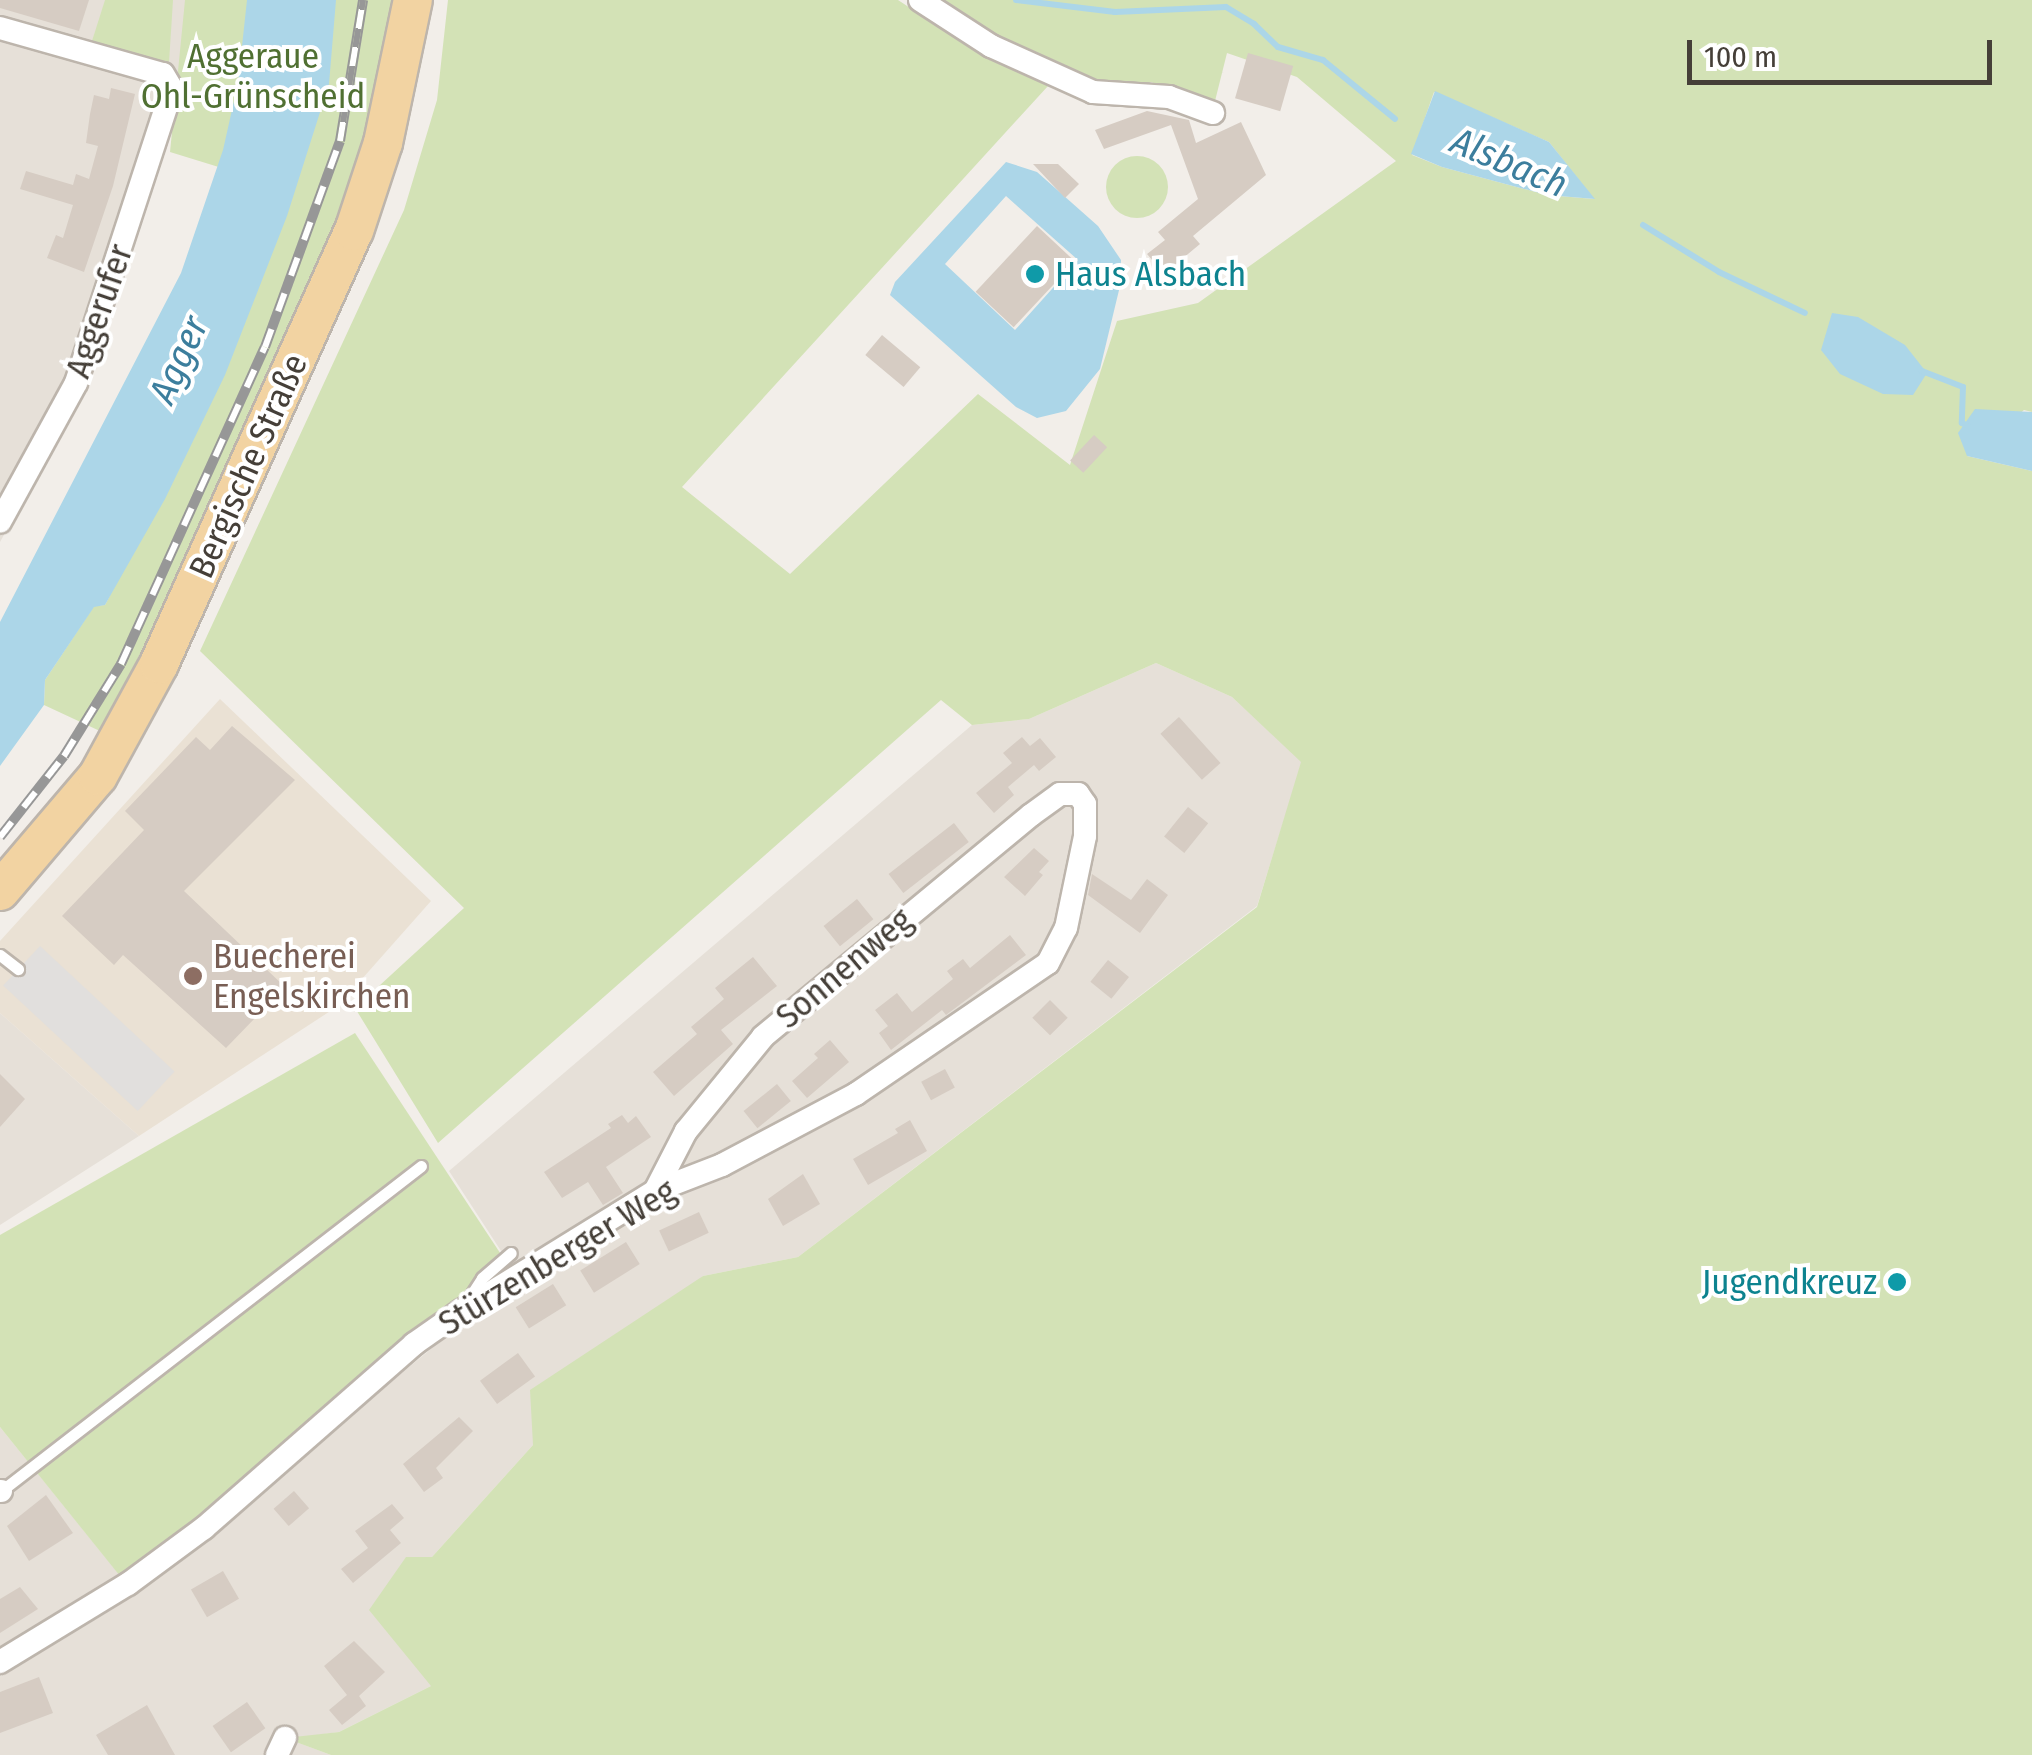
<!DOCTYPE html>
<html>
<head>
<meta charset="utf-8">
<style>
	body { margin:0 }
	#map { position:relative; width:2032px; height:1755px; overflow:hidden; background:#f2eee9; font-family:"Fira Sans Condensed",sans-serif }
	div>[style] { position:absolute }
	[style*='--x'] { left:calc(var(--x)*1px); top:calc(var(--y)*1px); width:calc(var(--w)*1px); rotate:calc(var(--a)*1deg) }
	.residential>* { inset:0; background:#e6e0d8 }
	.education>* { inset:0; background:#eae1d4 }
	.green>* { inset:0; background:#d3e2b6 }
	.round { border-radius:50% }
	.parking>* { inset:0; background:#e1dfdd; transform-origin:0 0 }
	.water>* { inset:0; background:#acd6e8 }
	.stream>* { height:6px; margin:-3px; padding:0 3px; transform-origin:3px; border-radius:3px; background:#acd6e8 }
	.building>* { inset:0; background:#d6ccc3; transform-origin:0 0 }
	.roads { filter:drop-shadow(2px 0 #bdb5ac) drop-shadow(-2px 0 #bdb5ac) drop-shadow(0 2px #bdb5ac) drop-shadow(0 -2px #bdb5ac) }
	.lane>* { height:11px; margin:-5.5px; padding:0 5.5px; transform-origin:5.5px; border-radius:5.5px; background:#fff }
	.street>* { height:22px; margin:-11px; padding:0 11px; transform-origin:11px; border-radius:11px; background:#fff }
	.primary>* { height:38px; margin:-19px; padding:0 19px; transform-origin:19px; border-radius:19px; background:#f2d3a2 }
	.rail>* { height:10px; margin-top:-5px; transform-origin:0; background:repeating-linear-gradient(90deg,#fff 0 19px,#979797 0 38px); box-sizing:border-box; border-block:2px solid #979797 }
	.dots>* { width:28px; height:28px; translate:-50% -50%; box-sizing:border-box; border:5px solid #fff; border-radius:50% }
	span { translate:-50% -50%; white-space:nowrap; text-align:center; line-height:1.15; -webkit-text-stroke:8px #fff; paint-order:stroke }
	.park-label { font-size:35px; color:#507032 }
	.culture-label { font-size:35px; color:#0d838f }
	.left { translate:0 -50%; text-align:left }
	.right { translate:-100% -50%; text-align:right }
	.street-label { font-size:35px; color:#453f38 }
	.education-label { font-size:35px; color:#785e54 }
	.water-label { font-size:38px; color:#3c7e9d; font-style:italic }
	.scale { position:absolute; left:1687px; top:40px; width:305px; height:45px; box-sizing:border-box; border:5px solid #453f38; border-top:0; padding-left:12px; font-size:30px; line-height:35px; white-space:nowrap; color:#453f38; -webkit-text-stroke:8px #fff; paint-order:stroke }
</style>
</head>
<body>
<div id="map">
	<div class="residential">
		<i style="clip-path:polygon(0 0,193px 0,198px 42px,89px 385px,0 542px)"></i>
		<i style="clip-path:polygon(1156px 663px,1232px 697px,1302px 762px,1257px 906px,798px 1257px,703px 1276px,533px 1445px,432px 1557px,431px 1686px,339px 1732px,288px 1739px,331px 1755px,0 1755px,0 1427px,135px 1594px,518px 1277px,449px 1171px,972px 725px,1029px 719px)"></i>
		<i style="clip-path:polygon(0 1013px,139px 1136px,0 1225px)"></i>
	</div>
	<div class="education">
		<i style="clip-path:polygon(220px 699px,431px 901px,338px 1006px,139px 1136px,0 1013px,0 941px)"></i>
	</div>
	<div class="green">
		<i style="clip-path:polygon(105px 0,173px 0,169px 63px,92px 41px)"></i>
		<i style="clip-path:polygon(185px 0,401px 0,338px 246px,102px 732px,44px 705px,45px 680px,94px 606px,105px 605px,120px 576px,259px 285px,293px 190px,170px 152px)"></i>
		<i style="clip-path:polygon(evenodd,448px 0,898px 0,983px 56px,1048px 86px,682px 487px,790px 574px,978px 394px,1070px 465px,1117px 321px,1198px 303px,1396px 161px,1297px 77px,1227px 53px,1214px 105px,1151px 82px,1123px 97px,989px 41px,932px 0,2032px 0,2032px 412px,2024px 410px,1967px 456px,2032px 471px,2032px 1755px,331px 1755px,285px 1738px,339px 1732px,431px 1686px,369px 1610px,406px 1557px,432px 1557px,533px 1445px,530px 1390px,703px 1276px,798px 1257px,1257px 907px,1301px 762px,1232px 697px,1156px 663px,1029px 719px,972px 725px,941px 700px,438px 1143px,355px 1008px,464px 908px,200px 651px,404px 210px,437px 100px,448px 0,1434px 92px,1549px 142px,1594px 199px,1547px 195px,1442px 167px,1412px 155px,1434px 92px)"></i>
		<i class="round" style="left:1106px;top:156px;width:62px;height:62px"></i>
		<i style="clip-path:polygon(355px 1033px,512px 1271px,124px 1581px,0 1427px,0 1235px)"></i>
	</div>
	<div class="parking">
		<i style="left:40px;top:946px;width:184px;height:54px;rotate:43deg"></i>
	</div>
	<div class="water">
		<i style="clip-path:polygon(247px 0,336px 0,329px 84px,287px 216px,225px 375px,165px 499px,105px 605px,94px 607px,45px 680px,44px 705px,0 766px,0 622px,181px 273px,223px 150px,238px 83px)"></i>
		<i style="clip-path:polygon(1435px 91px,1549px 142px,1595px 199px,1547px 195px,1442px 167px,1411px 154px)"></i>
		<i style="clip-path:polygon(evenodd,1006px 162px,1037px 172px,1098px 226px,1121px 260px,1120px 286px,1100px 369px,1066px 411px,1037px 418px,1016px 407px,890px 295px,895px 282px,1006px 162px,1006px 196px,1078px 260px,1015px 330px,945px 264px,1006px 196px)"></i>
		<i style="clip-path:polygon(1832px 313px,1858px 317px,1905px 345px,1927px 373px,1913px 395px,1883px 394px,1840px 374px,1821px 350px)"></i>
		<i style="clip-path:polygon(1975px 409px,2032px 412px,2032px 471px,1967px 456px,1958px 433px)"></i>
	</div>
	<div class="stream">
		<i style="--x:1016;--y:0;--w:100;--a:6.9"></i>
		<i style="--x:1115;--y:12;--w:111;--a:-2.6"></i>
		<i style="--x:1226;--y:7;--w:33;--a:31"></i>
		<i style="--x:1254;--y:24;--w:33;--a:44"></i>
		<i style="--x:1278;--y:47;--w:47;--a:16.1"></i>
		<i style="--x:1323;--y:60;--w:93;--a:39.3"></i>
		<i style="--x:1643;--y:225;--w:89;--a:31.7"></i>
		<i style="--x:1719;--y:272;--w:95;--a:25.5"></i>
		<i style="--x:1922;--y:371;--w:44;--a:21.3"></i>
		<i style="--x:1963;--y:387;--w:36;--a:92"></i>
		<i style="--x:1962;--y:423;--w:7;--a:27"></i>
	</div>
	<div class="building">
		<i style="clip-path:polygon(0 0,89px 0,79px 31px,0 8px)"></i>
		<i style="left:1248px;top:53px;width:47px;height:47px;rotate:16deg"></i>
		<i style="clip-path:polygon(111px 88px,135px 94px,113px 186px,84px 272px,47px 258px,56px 235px,63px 238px,73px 205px,20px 189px,26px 171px,73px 185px,76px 174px,89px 179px,98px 146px,86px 143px,90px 114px,94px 95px,109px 99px)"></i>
		<i style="clip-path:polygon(1147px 111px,1189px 120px,1196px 143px,1241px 122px,1266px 175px,1193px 236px,1200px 244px,1164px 274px,1147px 254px,1165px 240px,1158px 232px,1198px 199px,1171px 125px,1104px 149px,1095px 130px)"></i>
		<i style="clip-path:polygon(1033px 164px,1058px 164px,1079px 184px,1065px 198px)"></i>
		<i style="left:1037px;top:226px;width:52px;height:90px;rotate:43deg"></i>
		<i style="left:882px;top:335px;width:50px;height:26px;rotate:40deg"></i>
		<i style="left:1094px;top:435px;width:18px;height:35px;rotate:43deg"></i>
		<i style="left:1179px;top:717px;width:62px;height:25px;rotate:48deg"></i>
		<i style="clip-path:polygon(232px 726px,295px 780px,184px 891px,285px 987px,226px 1048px,123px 955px,114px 965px,62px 916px,144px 830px,125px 811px,196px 737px,210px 750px)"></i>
		<i style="clip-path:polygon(1022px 737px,1030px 746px,1040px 738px,1056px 757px,1039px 771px,1034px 765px,1008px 787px,1014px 795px,994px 813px,976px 793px,1012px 763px,1003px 753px)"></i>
		<i style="left:1188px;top:807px;width:26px;height:38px;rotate:39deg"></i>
		<i style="left:954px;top:823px;width:24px;height:83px;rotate:52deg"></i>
		<i style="clip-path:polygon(1034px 848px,1049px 861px,1039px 872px,1043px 875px,1025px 896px,1004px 877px)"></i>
		<i style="clip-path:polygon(1092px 874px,1131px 900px,1147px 879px,1168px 895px,1140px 933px,1088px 895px)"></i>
		<i style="left:857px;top:899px;width:26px;height:43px;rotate:51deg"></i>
		<i style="clip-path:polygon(1010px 935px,1026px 955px,946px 1015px,942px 1010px,891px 1050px,879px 1033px,888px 1026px,875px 1010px,897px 993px,912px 1012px,953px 979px,947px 971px,963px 959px,970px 968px)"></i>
		<i style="clip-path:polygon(753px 957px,777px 986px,721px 1030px,733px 1044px,674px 1096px,653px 1072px,697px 1034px,691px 1027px,724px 999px,715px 988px)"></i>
		<i style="left:1108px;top:960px;width:27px;height:28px;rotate:39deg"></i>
		<i style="left:1050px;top:1000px;width:25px;height:25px;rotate:45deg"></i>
		<i style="clip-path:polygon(830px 1040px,849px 1062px,807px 1098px,792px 1081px,818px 1058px,814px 1054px)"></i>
		<i style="left:945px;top:1069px;width:21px;height:27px;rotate:62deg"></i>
		<i style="clip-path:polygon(0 1074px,25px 1099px,0 1127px)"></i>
		<i style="left:777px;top:1084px;width:22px;height:43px;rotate:51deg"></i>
		<i style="clip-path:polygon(622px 1115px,628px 1123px,636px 1116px,651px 1137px,606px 1167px,623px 1193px,603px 1205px,588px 1182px,562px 1198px,544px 1172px,611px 1128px,608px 1124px)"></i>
		<i style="clip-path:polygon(910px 1120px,927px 1151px,868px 1185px,853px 1159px,898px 1133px,895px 1129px)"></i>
		<i style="clip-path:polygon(803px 1174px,820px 1204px,783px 1226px,768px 1199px)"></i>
		<i style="left:699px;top:1212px;width:23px;height:44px;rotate:65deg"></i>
		<i style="left:626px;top:1242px;width:26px;height:54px;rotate:58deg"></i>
		<i style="left:553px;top:1284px;width:25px;height:44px;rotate:58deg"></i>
		<i style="left:518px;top:1353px;width:29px;height:47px;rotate:54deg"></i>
		<i style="clip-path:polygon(459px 1417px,473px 1431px,436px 1468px,443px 1478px,424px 1492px,403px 1464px)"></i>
		<i style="left:294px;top:1491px;width:23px;height:27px;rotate:49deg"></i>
		<i style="clip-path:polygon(46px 1495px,73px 1533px,29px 1561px,7px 1526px)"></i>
		<i style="clip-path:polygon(392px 1504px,404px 1518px,390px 1530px,401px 1543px,353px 1583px,341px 1569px,368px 1548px,355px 1531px)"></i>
		<i style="left:223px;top:1571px;width:32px;height:37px;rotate:60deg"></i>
		<i style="clip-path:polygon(20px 1587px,38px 1609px,0 1633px,0 1599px)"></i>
		<i style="clip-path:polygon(354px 1641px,385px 1672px,359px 1696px,366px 1706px,342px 1725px,329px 1710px,347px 1695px,324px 1666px)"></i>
		<i style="clip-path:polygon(39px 1677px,53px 1713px,0 1733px,0 1692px)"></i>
		<i style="left:247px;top:1702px;width:32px;height:42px;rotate:55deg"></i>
		<i style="clip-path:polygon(147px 1705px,175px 1755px,108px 1755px,96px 1735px)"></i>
	</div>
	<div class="roads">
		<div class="lane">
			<i style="--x:0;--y:955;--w:23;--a:38"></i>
			<i style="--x:466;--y:1303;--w:30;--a:-57"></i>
			<i style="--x:482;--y:1278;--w:38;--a:-41"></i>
			<i style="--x:1;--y:1491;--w:531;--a:-37.73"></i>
		</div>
		<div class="street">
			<i style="--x:920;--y:0;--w:85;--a:32.9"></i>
			<i style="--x:991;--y:46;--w:112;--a:24.3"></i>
			<i style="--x:1093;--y:92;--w:76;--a:3.8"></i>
			<i style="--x:1169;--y:97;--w:47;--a:20"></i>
			<i style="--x:0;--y:28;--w:169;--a:15.8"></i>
			<i style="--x:163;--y:74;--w:17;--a:59"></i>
			<i style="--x:172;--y:89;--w:309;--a:108.1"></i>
			<i style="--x:76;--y:383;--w:158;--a:118.7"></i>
			<i style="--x:0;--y:1491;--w:1;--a:0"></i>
			<i style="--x:0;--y:1662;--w:150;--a:-31.4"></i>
			<i style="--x:128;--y:1584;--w:94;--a:-36.4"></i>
			<i style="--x:204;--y:1528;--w:279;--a:-41.2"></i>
			<i style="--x:414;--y:1344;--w:57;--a:-35.1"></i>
			<i style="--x:461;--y:1311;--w:228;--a:-31.7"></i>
			<i style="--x:655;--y:1191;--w:72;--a:-21.2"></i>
			<i style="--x:722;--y:1165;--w:152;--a:-27.9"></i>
			<i style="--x:856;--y:1094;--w:232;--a:-34.3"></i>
			<i style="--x:1048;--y:963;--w:39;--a:-63"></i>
			<i style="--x:1066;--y:928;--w:94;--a:-78.3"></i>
			<i style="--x:1085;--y:836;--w:32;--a:-90"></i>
			<i style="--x:1085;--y:804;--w:12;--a:-125"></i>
			<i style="--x:1078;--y:794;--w:18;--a:180"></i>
			<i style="--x:1060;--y:794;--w:36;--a:144"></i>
			<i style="--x:1031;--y:815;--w:348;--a:140.4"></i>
			<i style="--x:763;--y:1037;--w:122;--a:129.3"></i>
			<i style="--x:686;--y:1131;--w:68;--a:117.3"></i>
			<i style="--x:277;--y:1755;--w:19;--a:-65"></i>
		</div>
		<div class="primary">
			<i style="--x:0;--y:891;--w:151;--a:-49.6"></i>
			<i style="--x:98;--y:776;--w:128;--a:-61.4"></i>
			<i style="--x:159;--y:664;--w:475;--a:-65.8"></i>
			<i style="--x:354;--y:231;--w:93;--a:-71.8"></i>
			<i style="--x:383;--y:143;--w:146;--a:-78.2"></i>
		</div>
	</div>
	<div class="rail">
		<i style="--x:0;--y:837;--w:103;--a:-51.7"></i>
		<i style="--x:64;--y:756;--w:108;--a:-58.2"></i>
		<i style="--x:121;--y:664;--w:348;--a:-65.6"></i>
		<i style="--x:265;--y:347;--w:219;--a:-70"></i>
		<i style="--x:340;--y:141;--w:143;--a:-80.7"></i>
	</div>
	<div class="dots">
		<i style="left:1035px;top:274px;background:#0f9aa8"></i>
		<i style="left:193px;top:976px;background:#8d6e63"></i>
		<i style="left:1897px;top:1282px;background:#0f9aa8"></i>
	</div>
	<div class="park-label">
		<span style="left:253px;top:76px">Aggeraue<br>Ohl-Grünscheid</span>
	</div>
	<div class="culture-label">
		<span class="left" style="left:1055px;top:274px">Haus Alsbach</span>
		<span class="right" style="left:1877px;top:1282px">Jugendkreuz</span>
	</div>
	<div class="street-label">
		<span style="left:99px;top:311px;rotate:-71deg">Aggerufer</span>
		<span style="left:248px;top:466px;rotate:-66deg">Bergische Straße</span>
		<span style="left:844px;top:968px;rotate:-40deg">Sonnenweg</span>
		<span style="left:557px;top:1257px;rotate:-31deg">Stürzenberger Weg</span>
	</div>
	<div class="education-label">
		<span class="left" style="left:213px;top:976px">Buecherei<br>Engelskirchen</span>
	</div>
	<div class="water-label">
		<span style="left:1509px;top:163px;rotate:23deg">Alsbach</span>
		<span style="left:179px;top:360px;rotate:-66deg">Agger</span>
	</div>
	<div class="scale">100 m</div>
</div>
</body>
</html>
